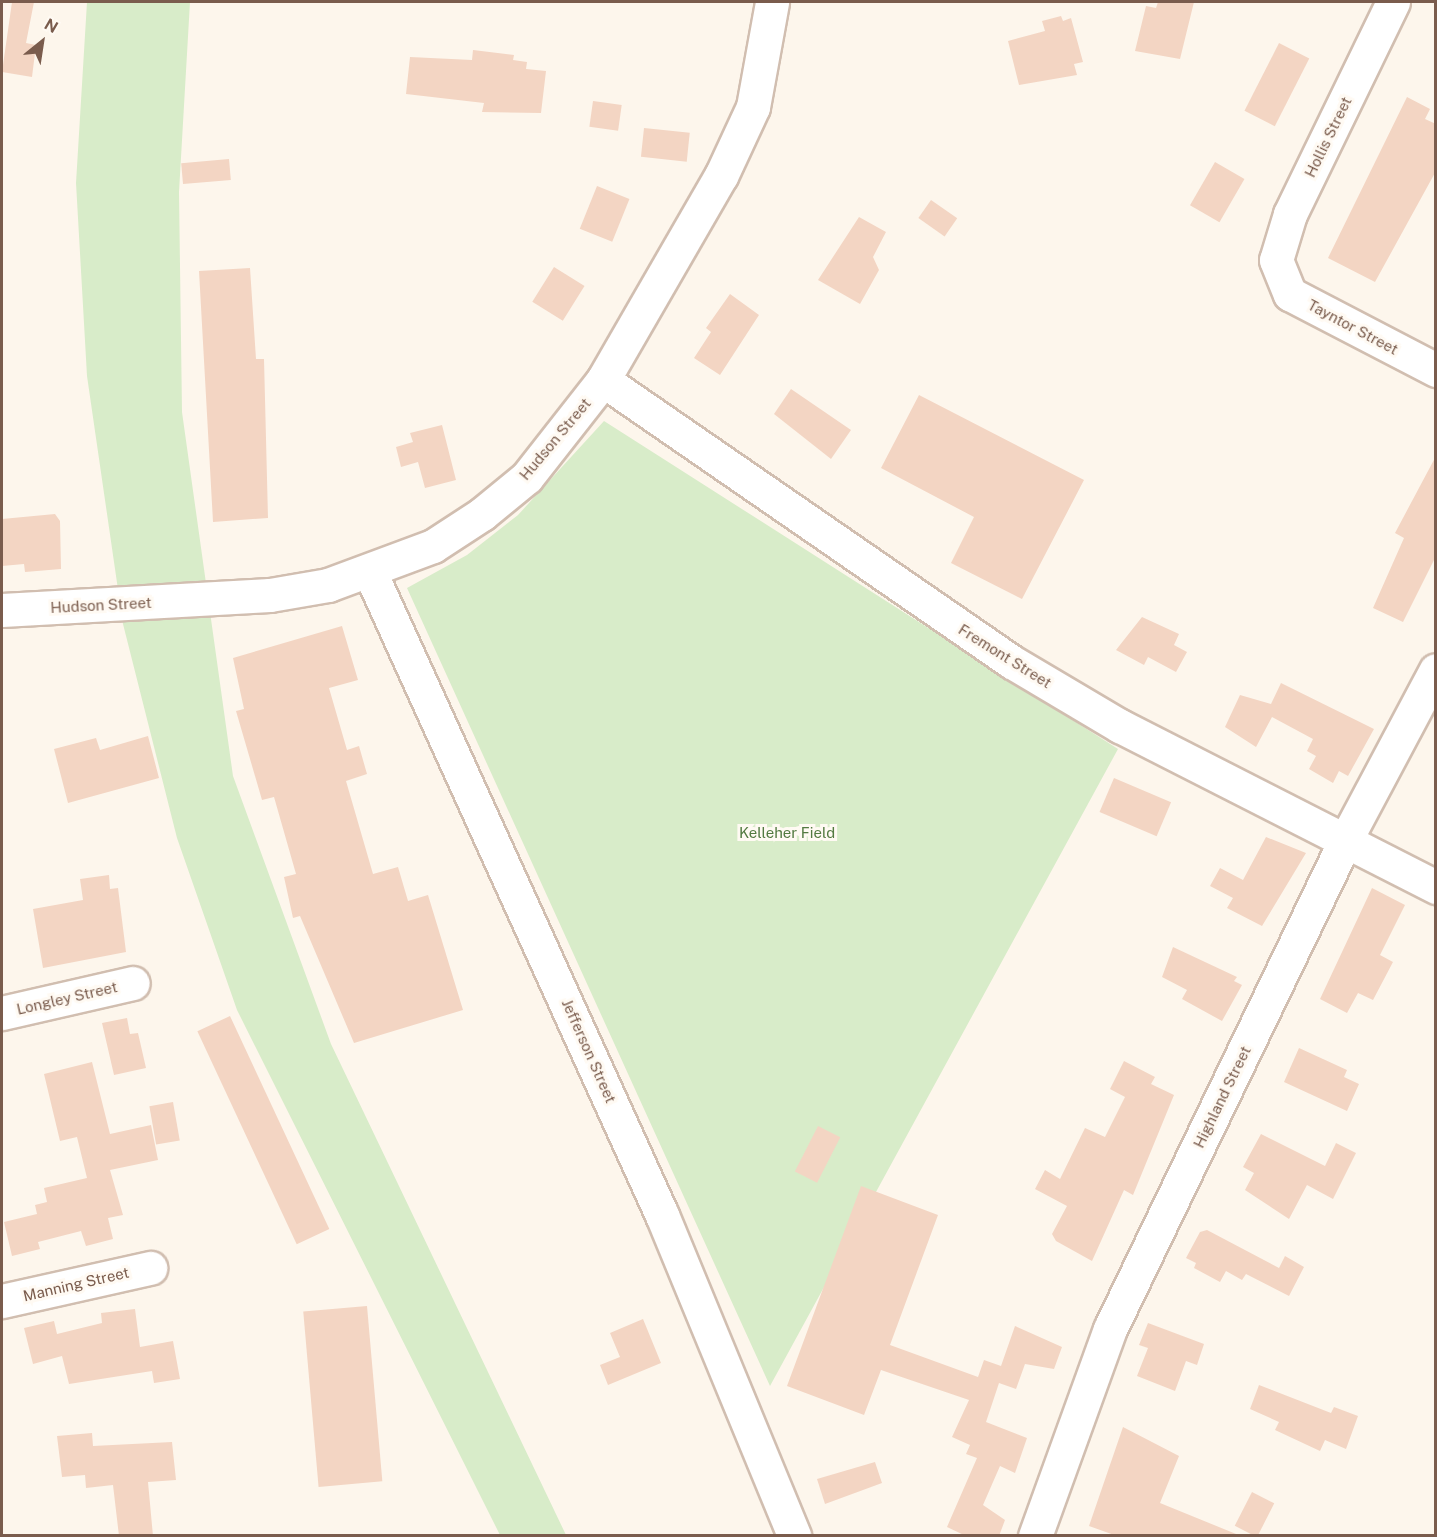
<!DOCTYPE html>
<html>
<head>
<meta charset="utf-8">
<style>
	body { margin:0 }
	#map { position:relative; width:1437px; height:1537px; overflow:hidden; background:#fdf6ec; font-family:"Public Sans",sans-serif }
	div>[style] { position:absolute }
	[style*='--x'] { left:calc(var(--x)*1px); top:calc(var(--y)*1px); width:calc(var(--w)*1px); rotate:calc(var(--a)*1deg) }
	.green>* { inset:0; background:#d8ecc9 }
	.building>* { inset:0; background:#f3d5c3; transform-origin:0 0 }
	.roads { filter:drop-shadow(2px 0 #d1beb0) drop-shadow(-2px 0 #d1beb0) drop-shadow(0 2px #d1beb0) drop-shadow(0 -2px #d1beb0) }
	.minor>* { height:33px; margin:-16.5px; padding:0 16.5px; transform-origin:16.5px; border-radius:16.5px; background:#fff }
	span { translate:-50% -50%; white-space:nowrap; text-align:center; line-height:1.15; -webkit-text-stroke:6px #fffaf3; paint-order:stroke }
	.street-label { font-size:15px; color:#7a5c4d }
	.park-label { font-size:15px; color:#537a41 }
	.frame { position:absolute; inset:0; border:3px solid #7a5c4d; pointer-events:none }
	.north { position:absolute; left:12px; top:12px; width:60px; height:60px; -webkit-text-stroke:4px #fffaf3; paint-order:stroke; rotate:30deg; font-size:16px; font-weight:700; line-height:24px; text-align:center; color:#7a5c4d }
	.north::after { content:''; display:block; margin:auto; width:21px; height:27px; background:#7a5c4d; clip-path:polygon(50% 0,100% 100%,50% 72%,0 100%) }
</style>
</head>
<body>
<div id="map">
	<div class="green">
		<i style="clip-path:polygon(87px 2px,190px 2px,179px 192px,182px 412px,233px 776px,331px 1044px,566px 1535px,500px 1535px,237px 1010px,177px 838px,123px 624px,87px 376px,76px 183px)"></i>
		<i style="clip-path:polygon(604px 421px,1118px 749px,770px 1386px,407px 588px,467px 555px,518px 515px)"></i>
	</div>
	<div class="building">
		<i style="clip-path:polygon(12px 2px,34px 2px,26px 43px,36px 45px,32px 77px,2px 72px)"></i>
		<i style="clip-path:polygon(1158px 2px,1194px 2px,1180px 59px,1135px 51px,1146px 6px,1156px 8px)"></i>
		<i style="clip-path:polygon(1061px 16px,1063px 21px,1071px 18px,1083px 62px,1074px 64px,1077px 75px,1019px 85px,1008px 41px,1045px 31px,1042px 21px)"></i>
		<i style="left:1279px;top:43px;width:34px;height:76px;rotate:27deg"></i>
		<i style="clip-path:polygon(473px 50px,514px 55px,513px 60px,527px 62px,526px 69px,546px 71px,541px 113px,482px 112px,484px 103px,406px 94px,410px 57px,472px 60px)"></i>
		<i style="clip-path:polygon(1407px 97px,1430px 109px,1425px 119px,1436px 124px,1436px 171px,1375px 282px,1328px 258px)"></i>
		<i style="left:593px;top:101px;width:29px;height:26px;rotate:8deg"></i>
		<i style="left:644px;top:128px;width:46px;height:29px;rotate:6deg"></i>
		<i style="left:229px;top:159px;width:21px;height:48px;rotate:85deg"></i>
		<i style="left:1215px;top:162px;width:34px;height:50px;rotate:30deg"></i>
		<i style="left:597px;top:186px;width:35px;height:46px;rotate:22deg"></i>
		<i style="left:931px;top:200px;width:32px;height:22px;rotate:35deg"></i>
		<i style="clip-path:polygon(859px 217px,886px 232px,873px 257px,879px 270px,860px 304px,818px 280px)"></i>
		<i style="left:554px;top:267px;width:36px;height:41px;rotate:32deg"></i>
		<i style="clip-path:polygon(250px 268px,256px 359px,264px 359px,268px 518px,213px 522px,199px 271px)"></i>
		<i style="clip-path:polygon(730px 294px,759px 315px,720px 375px,694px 358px,711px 332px,706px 328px)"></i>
		<i style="clip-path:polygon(791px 389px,851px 430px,831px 459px,774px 414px)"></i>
		<i style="clip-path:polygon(919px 395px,1084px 480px,1022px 599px,951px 563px,974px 517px,881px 468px)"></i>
		<i style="clip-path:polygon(442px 425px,456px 480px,425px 488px,418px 462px,401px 467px,396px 447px,413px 442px,410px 433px)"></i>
		<i style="clip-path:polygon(1436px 456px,1436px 556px,1403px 622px,1373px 608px,1404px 538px,1395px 533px)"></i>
		<i style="clip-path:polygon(55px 514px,60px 521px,61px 569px,25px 572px,24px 564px,2px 566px,2px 519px)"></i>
		<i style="clip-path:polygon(1142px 617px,1179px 634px,1174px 645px,1187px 652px,1176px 672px,1148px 657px,1144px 665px,1116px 650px)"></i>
		<i style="clip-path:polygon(342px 626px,358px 680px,329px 688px,347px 750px,359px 746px,367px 774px,346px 781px,373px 874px,398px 867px,408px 901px,428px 895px,463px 1010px,354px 1043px,300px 916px,293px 918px,284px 877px,296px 874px,274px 797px,262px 800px,236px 711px,244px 709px,233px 658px)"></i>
		<i style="clip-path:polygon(1281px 683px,1374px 729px,1348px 776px,1339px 771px,1333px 783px,1309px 769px,1316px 756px,1307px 751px,1313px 739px,1272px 717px,1256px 747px,1225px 727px,1240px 695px,1271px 704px)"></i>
		<i style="clip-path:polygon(148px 736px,159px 778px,68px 803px,54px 749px,96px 738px,100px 750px)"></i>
		<i style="left:1114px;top:778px;width:62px;height:37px;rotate:23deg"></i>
		<i style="clip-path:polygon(1266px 837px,1306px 853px,1262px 926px,1227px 908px,1233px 898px,1210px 886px,1220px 868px,1243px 880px)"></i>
		<i style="clip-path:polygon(109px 875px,110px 889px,118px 888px,126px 952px,43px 968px,33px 909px,83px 900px,80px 879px)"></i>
		<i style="clip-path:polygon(1372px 888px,1405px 905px,1380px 955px,1393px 962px,1373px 1000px,1358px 993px,1347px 1013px,1320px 999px)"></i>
		<i style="clip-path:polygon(1173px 947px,1237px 977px,1234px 981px,1242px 985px,1222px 1021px,1182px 999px,1187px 990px,1162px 977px)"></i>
		<i style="left:230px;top:1016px;width:235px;height:36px;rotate:65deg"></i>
		<i style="clip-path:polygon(127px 1018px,130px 1034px,138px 1033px,146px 1068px,114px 1075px,102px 1023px)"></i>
		<i style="clip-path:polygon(1299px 1048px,1347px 1070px,1344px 1077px,1359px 1084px,1347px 1111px,1284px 1082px)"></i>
		<i style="clip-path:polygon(1124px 1061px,1155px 1077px,1151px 1084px,1174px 1095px,1133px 1195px,1124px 1190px,1092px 1261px,1056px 1241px,1052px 1234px,1067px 1206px,1035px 1189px,1045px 1170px,1060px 1179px,1085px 1128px,1105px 1137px,1125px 1097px,1110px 1089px)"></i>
		<i style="clip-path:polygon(92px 1062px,110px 1134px,151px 1125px,158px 1160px,110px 1170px,123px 1215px,108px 1218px,113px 1239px,86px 1246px,81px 1231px,38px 1242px,40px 1249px,12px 1256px,4px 1222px,37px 1214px,35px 1205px,47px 1202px,44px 1188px,87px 1178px,77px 1137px,60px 1141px,44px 1074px)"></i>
		<i style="left:173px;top:1102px;width:39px;height:24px;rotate:80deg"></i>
		<i style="left:818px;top:1126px;width:25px;height:51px;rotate:27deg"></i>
		<i style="clip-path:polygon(1261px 1134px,1325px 1166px,1336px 1143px,1356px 1153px,1333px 1199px,1307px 1185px,1289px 1219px,1245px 1190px,1254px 1173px,1243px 1167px)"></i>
		<i style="clip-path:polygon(861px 1186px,938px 1215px,890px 1345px,978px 1377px,984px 1360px,1001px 1366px,1015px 1326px,1062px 1347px,1054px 1369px,1025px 1364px,1016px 1389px,999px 1383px,986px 1422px,1027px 1438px,1015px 1473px,1000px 1466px,983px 1505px,1005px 1520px,999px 1536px,966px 1536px,947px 1527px,977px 1458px,966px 1454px,970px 1445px,952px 1437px,969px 1400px,881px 1370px,864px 1415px,787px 1386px)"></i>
		<i style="clip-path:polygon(1207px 1230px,1279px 1268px,1285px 1256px,1304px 1267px,1289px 1296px,1246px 1274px,1242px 1280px,1226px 1271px,1220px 1282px,1194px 1268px,1196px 1263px,1186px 1258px,1200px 1232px)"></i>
		<i style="left:367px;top:1306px;width:176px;height:64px;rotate:85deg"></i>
		<i style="clip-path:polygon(135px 1309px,140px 1347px,173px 1341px,180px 1379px,154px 1383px,152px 1371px,69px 1384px,62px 1356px,33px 1364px,24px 1328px,54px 1321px,57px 1334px,102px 1323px,101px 1313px)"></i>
		<i style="clip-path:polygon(643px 1319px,661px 1363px,608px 1385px,600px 1365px,620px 1357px,610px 1333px)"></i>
		<i style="clip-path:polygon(1148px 1323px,1204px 1344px,1197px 1365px,1186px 1361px,1175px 1391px,1137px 1376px,1148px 1348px,1139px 1345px)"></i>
		<i style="clip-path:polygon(1259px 1385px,1331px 1413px,1334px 1407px,1358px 1416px,1346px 1449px,1325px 1440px,1320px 1451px,1275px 1430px,1279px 1422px,1250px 1409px)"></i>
		<i style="clip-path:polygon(1123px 1427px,1179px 1456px,1160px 1503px,1241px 1536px,1117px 1536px,1089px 1526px)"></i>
		<i style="clip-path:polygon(92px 1433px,93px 1446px,172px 1442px,176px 1480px,148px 1482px,153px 1536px,119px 1536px,113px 1485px,86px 1488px,85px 1475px,62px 1477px,57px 1436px)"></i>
		<i style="clip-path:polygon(875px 1462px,882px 1483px,825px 1504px,817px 1479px)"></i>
		<i style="left:1252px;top:1492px;width:25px;height:38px;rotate:27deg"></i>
	</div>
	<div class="roads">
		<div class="minor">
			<i style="--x:1393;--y:2;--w:236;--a:115.9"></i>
			<i style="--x:1290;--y:214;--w:48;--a:106.9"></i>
			<i style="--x:1276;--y:260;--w:37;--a:68"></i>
			<i style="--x:1290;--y:294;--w:165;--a:27.5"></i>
			<i style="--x:603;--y:380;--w:497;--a:34.6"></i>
			<i style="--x:1012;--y:662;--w:126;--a:30.7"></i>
			<i style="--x:1120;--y:726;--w:355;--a:27"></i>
			<i style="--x:370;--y:572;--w:706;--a:65.58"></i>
			<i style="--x:662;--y:1215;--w:347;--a:67.6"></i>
			<i style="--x:2;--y:610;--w:268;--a:-3.2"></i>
			<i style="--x:270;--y:595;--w:59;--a:-9.8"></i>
			<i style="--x:328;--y:585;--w:112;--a:-20.4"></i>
			<i style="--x:433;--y:546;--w:59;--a:-33.1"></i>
			<i style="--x:482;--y:514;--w:58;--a:-39.4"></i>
			<i style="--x:527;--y:477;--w:123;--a:-51.9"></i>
			<i style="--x:603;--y:380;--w:236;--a:-60"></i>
			<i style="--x:721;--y:176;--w:76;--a:-65.1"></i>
			<i style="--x:753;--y:107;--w:107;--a:-79.7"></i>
			<i style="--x:2;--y:1013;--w:134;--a:-12.9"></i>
			<i style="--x:2;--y:1301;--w:152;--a:-12.6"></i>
			<i style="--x:1035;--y:1536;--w:220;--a:-70.1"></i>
			<i style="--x:1110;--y:1329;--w:544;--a:-64.28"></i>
			<i style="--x:1346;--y:839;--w:191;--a:-62"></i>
		</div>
	</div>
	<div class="street-label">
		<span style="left:1328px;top:137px;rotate:-64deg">Hollis Street</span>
		<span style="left:1353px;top:327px;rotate:28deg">Tayntor Street</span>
		<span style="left:555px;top:439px;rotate:-50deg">Hudson Street</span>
		<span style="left:101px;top:605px;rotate:-3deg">Hudson Street</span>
		<span style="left:1005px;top:656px;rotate:32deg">Fremont Street</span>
		<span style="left:67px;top:998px;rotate:-13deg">Longley Street</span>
		<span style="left:589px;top:1051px;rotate:66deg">Jefferson Street</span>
		<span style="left:1222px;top:1097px;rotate:-64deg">Highland Street</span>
		<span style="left:76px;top:1284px;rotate:-13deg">Manning Street</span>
	</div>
	<div class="park-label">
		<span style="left:787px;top:833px">Kelleher Field</span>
	</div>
	<div class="frame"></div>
	<div class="north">N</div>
</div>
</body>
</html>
